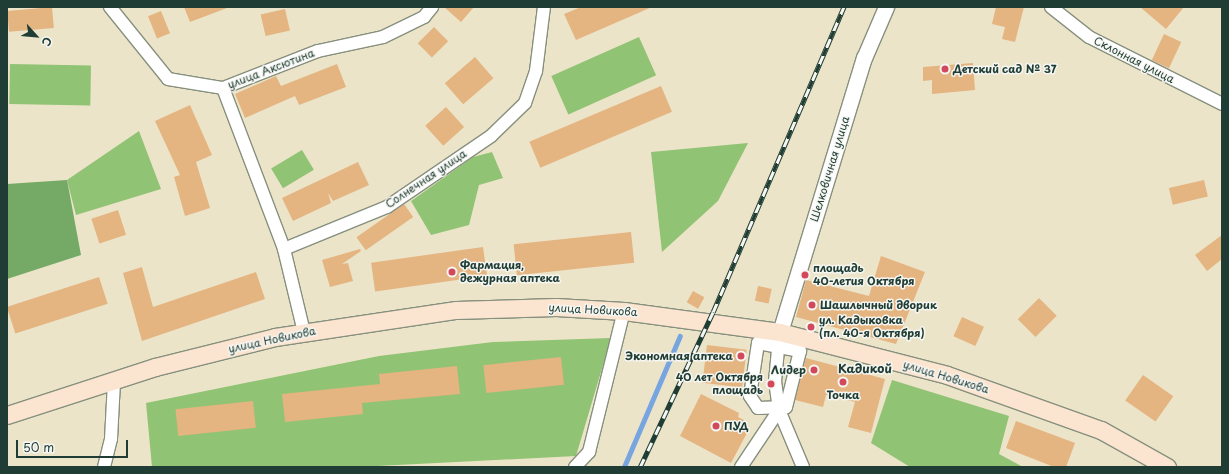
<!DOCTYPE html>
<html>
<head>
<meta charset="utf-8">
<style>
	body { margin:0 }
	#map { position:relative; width:1229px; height:474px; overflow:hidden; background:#ece4c8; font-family:"Playpen Sans",sans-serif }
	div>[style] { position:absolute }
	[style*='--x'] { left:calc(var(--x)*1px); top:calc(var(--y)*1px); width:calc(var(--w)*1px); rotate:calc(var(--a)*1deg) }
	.green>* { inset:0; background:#90c374; transform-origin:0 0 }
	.forest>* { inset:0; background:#74a966 }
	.stream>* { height:4.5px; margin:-2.25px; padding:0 2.25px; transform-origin:2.25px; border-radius:2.25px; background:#77a5e0 }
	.building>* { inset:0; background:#e4b481; transform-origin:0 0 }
	.roads { filter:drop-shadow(1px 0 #86907e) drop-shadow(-1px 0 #86907e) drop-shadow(0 1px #86907e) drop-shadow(0 -1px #86907e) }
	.minor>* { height:12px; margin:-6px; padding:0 6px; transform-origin:6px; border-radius:6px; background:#fff }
	.tertiary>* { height:15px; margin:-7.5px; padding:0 7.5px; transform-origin:7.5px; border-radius:7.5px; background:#fff }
	.secondary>* { height:17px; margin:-8.5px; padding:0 8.5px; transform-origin:8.5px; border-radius:8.5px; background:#fce5d0 }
	.rail>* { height:4.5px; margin-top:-2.25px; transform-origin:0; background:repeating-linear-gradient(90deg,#f6f6f2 0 9px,#1f3d34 0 18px); box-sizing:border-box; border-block:1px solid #1f3d34 }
	.dots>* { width:11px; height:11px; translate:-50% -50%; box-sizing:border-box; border:2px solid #f6f6f2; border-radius:50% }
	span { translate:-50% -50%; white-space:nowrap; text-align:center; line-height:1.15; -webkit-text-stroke:3px #f6f6f2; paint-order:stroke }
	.street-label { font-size:11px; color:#1f3d34 }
	.poi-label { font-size:11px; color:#1f3d34; font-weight:700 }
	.left { translate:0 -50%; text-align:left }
	.right { translate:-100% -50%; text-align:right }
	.neighbourhood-label { font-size:12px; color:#1f3d34; font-weight:700 }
	.frame { position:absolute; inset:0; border:8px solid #1f3d34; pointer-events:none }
	.north { position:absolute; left:16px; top:16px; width:40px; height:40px; -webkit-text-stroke:3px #f6f6f2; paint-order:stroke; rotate:117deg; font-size:11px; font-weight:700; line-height:16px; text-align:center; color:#1f3d34 }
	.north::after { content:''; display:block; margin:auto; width:14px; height:18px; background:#1f3d34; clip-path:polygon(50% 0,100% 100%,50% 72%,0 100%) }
	.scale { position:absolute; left:16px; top:440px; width:112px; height:18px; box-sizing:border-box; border:2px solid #1f3d34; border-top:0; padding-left:5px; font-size:12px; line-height:14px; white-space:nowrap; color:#1f3d34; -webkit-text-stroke:3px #f6f6f2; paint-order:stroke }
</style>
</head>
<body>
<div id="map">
	<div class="green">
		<i style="left:639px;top:37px;width:42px;height:96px;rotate:66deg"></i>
		<i style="left:10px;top:64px;width:81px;height:40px;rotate:1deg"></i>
		<i style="clip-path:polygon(139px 131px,161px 189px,76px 215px,67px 180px)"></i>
		<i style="clip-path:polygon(748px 143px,718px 201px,662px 252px,651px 152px)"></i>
		<i style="left:302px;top:150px;width:23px;height:36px;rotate:59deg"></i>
		<i style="clip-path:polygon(492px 152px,503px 178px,479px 185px,469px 225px,431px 235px,411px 201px,473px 157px)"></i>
		<i style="clip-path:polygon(611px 338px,576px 456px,358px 467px,152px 467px,146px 403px,379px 356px,493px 342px)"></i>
		<i style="clip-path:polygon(892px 380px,1009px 416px,999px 454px,1023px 467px,910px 467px,871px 443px)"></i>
	</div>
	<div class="forest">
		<i style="clip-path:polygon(67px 180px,81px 255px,7px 279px,7px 184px)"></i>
	</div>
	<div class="stream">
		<i style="--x:624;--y:467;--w:142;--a:-66.9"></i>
	</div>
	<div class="building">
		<i style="left:52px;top:7px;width:21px;height:45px;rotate:85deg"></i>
		<i style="clip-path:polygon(184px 7px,227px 7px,227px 8px,190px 22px)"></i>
		<i style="clip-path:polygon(444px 7px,474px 7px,461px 22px)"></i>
		<i style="clip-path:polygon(581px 7px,652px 7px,576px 40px,564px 14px)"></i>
		<i style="clip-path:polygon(996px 7px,1024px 7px,1015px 42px,1002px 39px,1005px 27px,992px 24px)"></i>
		<i style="clip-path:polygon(1140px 7px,1184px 7px,1166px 29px)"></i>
		<i style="left:285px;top:9px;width:22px;height:25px;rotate:77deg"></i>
		<i style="left:161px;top:11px;width:24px;height:14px;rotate:68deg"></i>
		<i style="left:434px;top:27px;width:20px;height:23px;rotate:45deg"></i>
		<i style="left:1164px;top:34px;width:19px;height:29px;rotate:25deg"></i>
		<i style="left:475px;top:57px;width:28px;height:40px;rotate:49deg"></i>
		<i style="clip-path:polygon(973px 63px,975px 90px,932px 94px,932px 80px,923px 81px,923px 67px)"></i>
		<i style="clip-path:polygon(337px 64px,346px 87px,299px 105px,295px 96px,245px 118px,235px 94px,276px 76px,281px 86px)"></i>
		<i style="left:661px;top:86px;width:28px;height:143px;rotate:67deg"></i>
		<i style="clip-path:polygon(190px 105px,212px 155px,196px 162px,210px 208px,185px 216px,174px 177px,180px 175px,155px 121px)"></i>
		<i style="left:446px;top:107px;width:27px;height:28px;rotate:48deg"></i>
		<i style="clip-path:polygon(358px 162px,369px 185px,333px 201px,328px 193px,331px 203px,293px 221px,282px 198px)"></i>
		<i style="left:1204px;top:180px;width:17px;height:36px;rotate:77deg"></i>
		<i style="left:404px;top:204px;width:16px;height:58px;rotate:55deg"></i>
		<i style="left:118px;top:210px;width:26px;height:28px;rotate:72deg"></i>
		<i style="left:631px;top:232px;width:31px;height:118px;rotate:84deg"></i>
		<i style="clip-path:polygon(1222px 235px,1222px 259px,1207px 271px,1195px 255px)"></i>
		<i style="left:483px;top:247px;width:29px;height:113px;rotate:82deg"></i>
		<i style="clip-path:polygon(360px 249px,361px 251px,342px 264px,348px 263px,353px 281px,330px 287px,322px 260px)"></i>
		<i style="clip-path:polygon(881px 256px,925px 272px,896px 344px,796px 317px,806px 280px,869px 296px)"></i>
		<i style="clip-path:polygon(142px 267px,153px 307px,256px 272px,265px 299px,142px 341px,123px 273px)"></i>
		<i style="left:99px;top:277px;width:28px;height:97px;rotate:72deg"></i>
		<i style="left:758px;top:286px;width:14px;height:15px;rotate:12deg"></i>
		<i style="left:693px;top:291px;width:13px;height:13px;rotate:29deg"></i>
		<i style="left:1039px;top:298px;width:25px;height:30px;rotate:45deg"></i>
		<i style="left:962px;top:317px;width:24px;height:21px;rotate:24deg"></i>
		<i style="left:707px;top:345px;width:40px;height:38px;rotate:7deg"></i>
		<i style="left:561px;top:357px;width:28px;height:78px;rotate:84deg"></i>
		<i style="clip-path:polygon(806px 358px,885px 379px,871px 433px,848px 427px,855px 402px,826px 395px,823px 407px,795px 400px)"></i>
		<i style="clip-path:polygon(457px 366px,460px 394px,362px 403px,363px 414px,285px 422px,282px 394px,380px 384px,379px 374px)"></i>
		<i style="left:1143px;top:375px;width:37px;height:31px;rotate:35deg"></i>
		<i style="clip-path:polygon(701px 394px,739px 413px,738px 417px,744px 420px,748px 431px,731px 463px,680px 436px)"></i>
		<i style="left:253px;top:401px;width:27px;height:78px;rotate:84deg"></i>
		<i style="clip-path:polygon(1016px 421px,1075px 443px,1066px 467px,1054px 467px,1006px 448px)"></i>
	</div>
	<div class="roads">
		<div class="minor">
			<i style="--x:110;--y:7;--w:92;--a:51.1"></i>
			<i style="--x:168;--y:79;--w:56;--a:9.3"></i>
			<i style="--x:223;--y:88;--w:102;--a:-21.3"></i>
			<i style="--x:318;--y:51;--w:66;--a:-12.2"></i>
			<i style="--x:383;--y:37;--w:46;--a:-26"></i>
			<i style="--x:424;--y:17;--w:13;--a:-51"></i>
			<i style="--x:1051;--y:7;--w:48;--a:38.3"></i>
			<i style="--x:1089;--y:37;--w:149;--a:26.7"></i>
			<i style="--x:223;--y:88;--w:172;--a:69.2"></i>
			<i style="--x:284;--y:249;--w:85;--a:76.5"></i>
			<i style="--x:284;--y:249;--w:111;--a:-22.2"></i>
			<i style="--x:387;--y:207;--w:126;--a:-34.3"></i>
			<i style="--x:491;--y:136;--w:47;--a:-44.1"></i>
			<i style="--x:525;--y:103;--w:34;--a:-71"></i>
			<i style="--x:536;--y:71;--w:64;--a:-82.9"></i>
			<i style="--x:779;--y:339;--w:42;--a:95.4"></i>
			<i style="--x:775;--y:381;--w:29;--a:82"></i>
			<i style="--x:779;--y:410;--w:62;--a:67.2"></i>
			<i style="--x:758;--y:343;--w:43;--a:10.8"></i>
			<i style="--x:800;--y:351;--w:58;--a:104"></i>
			<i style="--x:786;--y:407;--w:28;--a:178"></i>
			<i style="--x:758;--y:408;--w:14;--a:-124"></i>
			<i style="--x:750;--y:396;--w:54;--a:-81.4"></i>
			<i style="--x:104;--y:467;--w:29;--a:-76"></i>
			<i style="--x:111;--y:439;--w:58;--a:-87"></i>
			<i style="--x:575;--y:467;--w:21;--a:-47"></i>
			<i style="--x:589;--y:452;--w:145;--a:-76.1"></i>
			<i style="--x:741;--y:467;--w:69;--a:-56.3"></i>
		</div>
		<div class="tertiary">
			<i style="--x:780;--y:332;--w:287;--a:-73"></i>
			<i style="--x:864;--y:58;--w:56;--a:-66.7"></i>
		</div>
		<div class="secondary">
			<i style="--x:7;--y:415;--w:156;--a:-18"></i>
			<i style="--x:155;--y:367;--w:124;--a:-14"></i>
			<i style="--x:275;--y:337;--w:183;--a:-8.5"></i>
			<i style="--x:456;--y:310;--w:100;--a:-1.7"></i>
			<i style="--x:556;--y:307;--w:68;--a:3.4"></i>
			<i style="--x:624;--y:311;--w:157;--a:7.7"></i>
			<i style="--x:780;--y:332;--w:172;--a:14.4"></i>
			<i style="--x:947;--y:375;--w:164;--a:19.7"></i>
			<i style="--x:1101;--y:430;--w:76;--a:29.3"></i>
		</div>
	</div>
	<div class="rail">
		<i style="--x:640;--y:467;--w:171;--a:-64.8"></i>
		<i style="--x:713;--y:312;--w:332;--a:-66.8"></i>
	</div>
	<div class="dots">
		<i style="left:945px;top:69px;background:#d1495b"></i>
		<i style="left:452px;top:272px;background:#d1495b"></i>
		<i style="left:805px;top:275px;background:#d1495b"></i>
		<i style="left:812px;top:305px;background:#d1495b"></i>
		<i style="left:811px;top:327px;background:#d1495b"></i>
		<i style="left:741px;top:356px;background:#d1495b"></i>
		<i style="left:814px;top:370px;background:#d1495b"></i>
		<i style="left:843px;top:382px;background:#d1495b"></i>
		<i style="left:771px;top:384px;background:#d1495b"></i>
		<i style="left:716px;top:426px;background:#d1495b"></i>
	</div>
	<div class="street-label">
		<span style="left:1134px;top:60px;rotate:27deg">Склонная улица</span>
		<span style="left:271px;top:69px;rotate:-21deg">улица Аксютина</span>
		<span style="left:830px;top:169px;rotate:-73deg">Шелковичная улица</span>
		<span style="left:426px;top:179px;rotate:-34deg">Солнечная улица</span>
		<span style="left:593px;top:310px;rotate:3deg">улица Новикова</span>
		<span style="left:272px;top:340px;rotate:-12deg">улица Новикова</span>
		<span style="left:946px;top:377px;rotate:17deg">улица Новикова</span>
	</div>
	<div class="poi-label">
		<span class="left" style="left:953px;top:69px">Детский сад № 37</span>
		<span class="left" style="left:460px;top:272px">Фармация,<br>дежурная аптека</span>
		<span class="left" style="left:813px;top:275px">площадь<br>40-летия Октября</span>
		<span class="left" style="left:820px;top:305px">Шашлычный дворик</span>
		<span class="left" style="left:819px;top:327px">ул. Кадыковка<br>(пл. 40-я Октября)</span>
		<span class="right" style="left:733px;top:356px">Экономная аптека</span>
		<span class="right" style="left:806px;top:370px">Лидер</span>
		<span class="right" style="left:763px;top:384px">40 лет Октября<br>площадь</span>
		<span style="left:843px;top:395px">Точка</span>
		<span class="left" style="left:724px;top:426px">ПУД</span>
	</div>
	<div class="neighbourhood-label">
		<span style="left:865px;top:369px">Кадикой</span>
	</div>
	<div class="frame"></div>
	<div class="north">С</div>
	<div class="scale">50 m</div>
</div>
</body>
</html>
